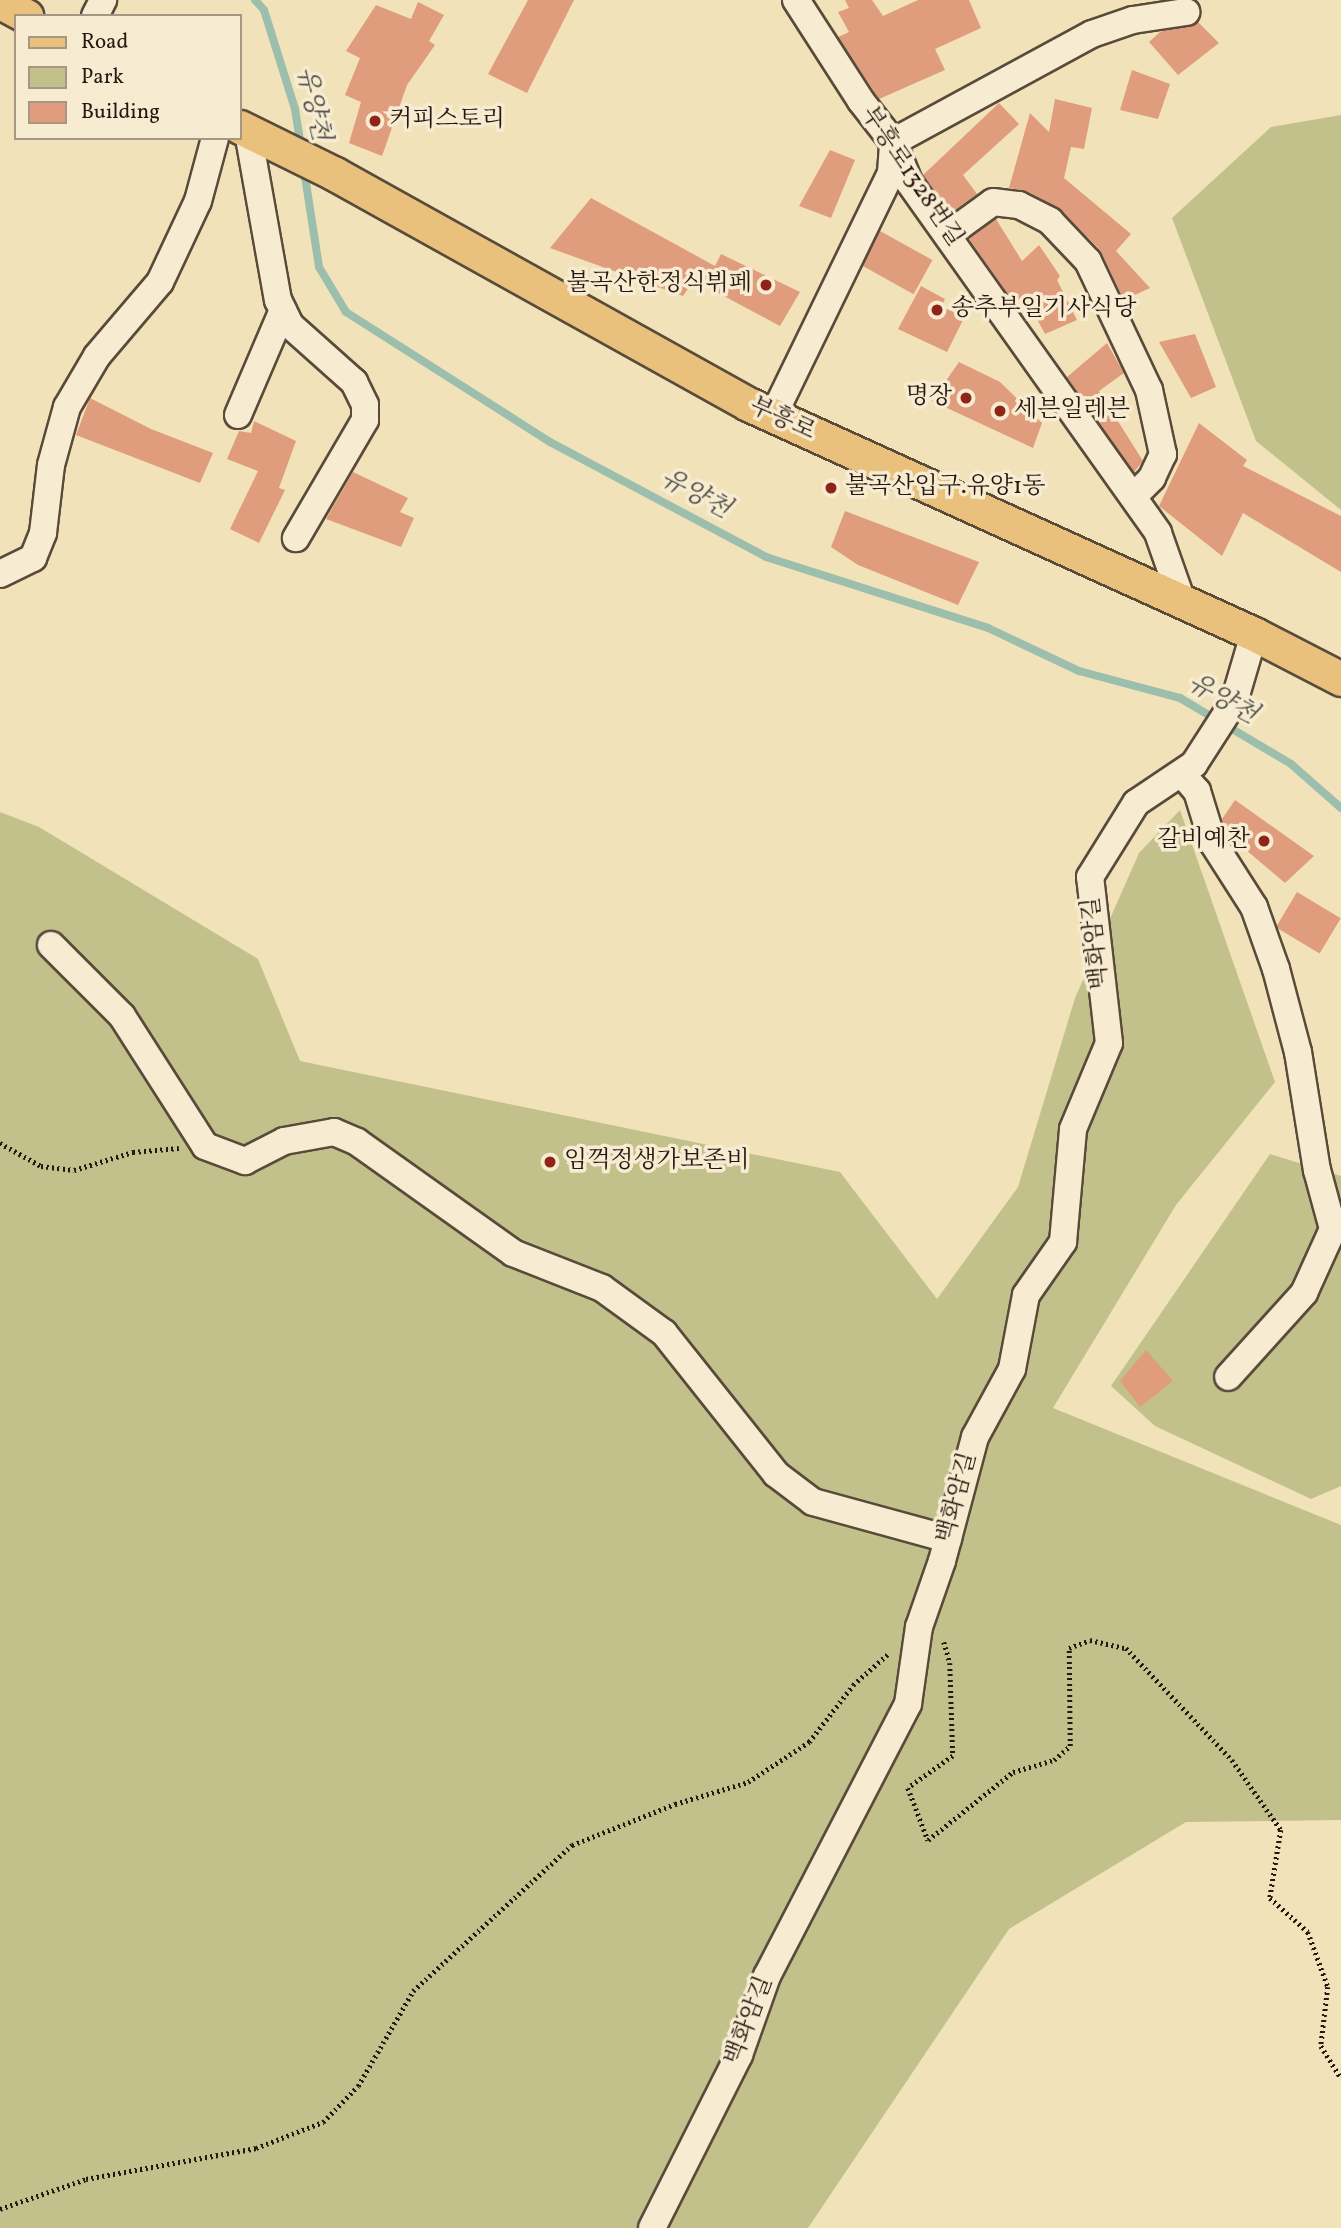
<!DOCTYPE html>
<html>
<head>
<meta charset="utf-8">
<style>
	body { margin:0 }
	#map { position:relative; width:1341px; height:2228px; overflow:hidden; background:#f2e2ba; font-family:Vollkorn,"Noto Serif KR",serif }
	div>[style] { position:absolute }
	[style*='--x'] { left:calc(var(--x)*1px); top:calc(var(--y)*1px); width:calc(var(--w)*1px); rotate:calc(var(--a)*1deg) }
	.green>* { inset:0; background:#c2c18b }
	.stream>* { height:8px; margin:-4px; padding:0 4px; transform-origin:4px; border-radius:4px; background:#9bbead }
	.building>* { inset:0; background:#df9d7d; transform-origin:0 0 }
	.path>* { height:4.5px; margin-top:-2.25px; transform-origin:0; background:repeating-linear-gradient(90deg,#271710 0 2px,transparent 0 5.5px) }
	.roads { filter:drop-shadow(2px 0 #5a4a3a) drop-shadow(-2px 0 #5a4a3a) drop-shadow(0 2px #5a4a3a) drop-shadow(0 -2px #5a4a3a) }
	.minor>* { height:26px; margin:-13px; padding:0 13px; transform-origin:13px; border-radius:13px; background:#f7ecd2 }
	.major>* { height:33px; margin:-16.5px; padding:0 16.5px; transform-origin:16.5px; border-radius:16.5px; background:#e9c17d }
	.dots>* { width:19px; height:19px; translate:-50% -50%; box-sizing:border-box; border:4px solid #f7ecd2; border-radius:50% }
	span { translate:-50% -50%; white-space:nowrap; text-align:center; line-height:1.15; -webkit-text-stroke:7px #f7ecd2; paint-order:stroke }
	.poi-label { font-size:24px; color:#271710 }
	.left { translate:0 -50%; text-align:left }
	.right { translate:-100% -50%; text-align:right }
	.street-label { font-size:24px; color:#271710 }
	.water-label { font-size:26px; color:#505147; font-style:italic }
	.legend { position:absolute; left:14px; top:14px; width:228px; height:126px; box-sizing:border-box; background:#f7ecd2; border:2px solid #a49784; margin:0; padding:9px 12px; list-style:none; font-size:21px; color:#271710 }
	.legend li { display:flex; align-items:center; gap:14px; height:35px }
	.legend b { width:35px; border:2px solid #a49784 }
</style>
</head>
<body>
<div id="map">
	<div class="green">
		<i style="clip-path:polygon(1341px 115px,1341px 510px,1256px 441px,1172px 218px,1271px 127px)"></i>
		<i style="clip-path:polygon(1180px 810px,1275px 1082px,1176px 1205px,1053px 1408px,1341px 1525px,1341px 1820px,1186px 1822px,1009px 1929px,808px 2228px,0 2228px,0 812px,39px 827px,258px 959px,300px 1061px,840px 1172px,937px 1299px,1018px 1187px,1075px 998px,1139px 853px)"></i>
		<i style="clip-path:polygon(1270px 1154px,1341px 1176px,1341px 1486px,1311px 1499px,1155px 1426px,1111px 1386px)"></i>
	</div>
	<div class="stream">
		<i style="--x:255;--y:0;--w:13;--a:48"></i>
		<i style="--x:264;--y:10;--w:104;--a:72.6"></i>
		<i style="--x:295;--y:109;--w:38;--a:81"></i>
		<i style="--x:304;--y:170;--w:98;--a:81.2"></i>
		<i style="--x:319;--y:267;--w:52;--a:59"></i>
		<i style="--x:346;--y:312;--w:242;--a:32.5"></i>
		<i style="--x:550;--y:442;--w:245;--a:28"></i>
		<i style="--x:766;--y:557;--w:233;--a:17.7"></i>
		<i style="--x:988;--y:628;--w:101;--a:25.3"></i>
		<i style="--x:1079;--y:671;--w:105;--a:15"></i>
		<i style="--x:1180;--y:698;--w:129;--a:30.7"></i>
		<i style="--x:1291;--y:764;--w:67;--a:41.3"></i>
	</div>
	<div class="building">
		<i style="clip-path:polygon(528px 0,574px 0,527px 93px,488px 74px)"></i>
		<i style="clip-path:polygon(845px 0,872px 0,883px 16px,918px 0,969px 0,981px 28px,935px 49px,945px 70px,879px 99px,838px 37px,849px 32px,838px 12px,849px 8px)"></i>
		<i style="clip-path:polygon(418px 2px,444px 15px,429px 41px,435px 45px,407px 85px,382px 156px,349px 143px,361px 102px,345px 95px,360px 58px,346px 51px,376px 5px,411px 19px)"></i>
		<i style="clip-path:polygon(1198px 22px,1219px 43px,1178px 75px,1149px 42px,1160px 32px)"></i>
		<i style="clip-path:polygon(1132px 70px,1170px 84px,1158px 119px,1120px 110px)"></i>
		<i style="clip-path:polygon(1055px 99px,1092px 108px,1084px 149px,1071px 147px,1064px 178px,1131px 234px,1116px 251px,1150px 288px,1124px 300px,1100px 250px,1061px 210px,1026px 191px,1009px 188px,1030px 113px,1049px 132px)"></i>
		<i style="clip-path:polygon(999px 103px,1019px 124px,963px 175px,977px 194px,951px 213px,923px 175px)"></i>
		<i style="clip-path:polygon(830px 150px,855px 160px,831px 218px,799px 206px)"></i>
		<i style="clip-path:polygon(591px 198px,715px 266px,721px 254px,800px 292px,780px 326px,694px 280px,683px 296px,550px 248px)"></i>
		<i style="clip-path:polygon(996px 219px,1022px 261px,1039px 245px,1060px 276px,1057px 280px,1077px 320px,1045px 334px,1024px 295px,1014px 303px,969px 239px)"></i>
		<i style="left:880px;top:231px;width:60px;height:39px;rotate:29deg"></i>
		<i style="clip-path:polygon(921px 286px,945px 299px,941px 307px,965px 316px,947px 352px,898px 329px)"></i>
		<i style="clip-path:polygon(1195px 334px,1216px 387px,1191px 398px,1159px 342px)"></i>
		<i style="clip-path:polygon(1107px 343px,1124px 373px,1099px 391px,1143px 461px,1134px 472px,1067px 377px)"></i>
		<i style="clip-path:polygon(959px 362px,1000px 382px,1042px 423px,1033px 448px,932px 401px)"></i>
		<i style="clip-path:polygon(90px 398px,151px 429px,213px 453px,200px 483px,76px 435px)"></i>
		<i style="clip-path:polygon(254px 421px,296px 441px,279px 488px,285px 490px,259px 543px,230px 529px,258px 471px,227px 459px,239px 431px,251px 433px)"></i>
		<i style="clip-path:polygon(1199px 423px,1247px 460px,1243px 466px,1341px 516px,1341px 572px,1243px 513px,1222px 556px,1159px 506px)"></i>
		<i style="clip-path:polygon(353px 472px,408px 498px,400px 512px,414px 518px,401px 547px,326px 519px)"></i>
		<i style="clip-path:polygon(845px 511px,979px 562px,958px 605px,858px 565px,831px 547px)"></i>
		<i style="clip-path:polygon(1235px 800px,1314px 856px,1285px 883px,1226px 833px,1222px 819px)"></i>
		<i style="left:1297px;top:892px;width:51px;height:41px;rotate:31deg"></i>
		<i style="clip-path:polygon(1146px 1350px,1173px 1381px,1140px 1407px,1120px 1381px)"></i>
	</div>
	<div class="path">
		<i style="--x:0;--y:1143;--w:47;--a:29.3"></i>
		<i style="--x:41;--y:1166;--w:33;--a:7"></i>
		<i style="--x:74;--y:1170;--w:62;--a:-17"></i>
		<i style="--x:133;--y:1152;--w:46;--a:-5"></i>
		<i style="--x:944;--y:1642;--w:22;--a:74"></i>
		<i style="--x:950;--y:1663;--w:93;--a:88.2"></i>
		<i style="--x:953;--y:1756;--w:55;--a:144.6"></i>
		<i style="--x:908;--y:1788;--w:56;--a:69"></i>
		<i style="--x:928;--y:1840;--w:109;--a:-38.7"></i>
		<i style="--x:1013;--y:1772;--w:43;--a:-16.3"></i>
		<i style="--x:1054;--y:1760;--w:21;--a:-41"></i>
		<i style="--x:1070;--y:1746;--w:98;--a:-90.6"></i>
		<i style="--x:1069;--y:1648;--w:22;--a:-21"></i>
		<i style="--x:1090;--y:1640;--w:37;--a:13"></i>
		<i style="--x:1126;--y:1648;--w:154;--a:46.6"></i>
		<i style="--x:1232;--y:1760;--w:85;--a:55"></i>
		<i style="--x:1281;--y:1830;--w:69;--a:99.2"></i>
		<i style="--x:1270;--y:1898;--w:51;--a:41.8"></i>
		<i style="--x:1308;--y:1932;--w:59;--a:70"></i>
		<i style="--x:1328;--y:1987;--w:59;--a:96.8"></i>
		<i style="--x:1321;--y:2046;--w:38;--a:58"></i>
		<i style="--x:0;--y:2209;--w:91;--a:-19.2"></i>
		<i style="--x:86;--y:2179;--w:173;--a:-10.3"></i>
		<i style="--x:256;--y:2148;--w:72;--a:-21.2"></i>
		<i style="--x:323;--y:2122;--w:50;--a:-45.8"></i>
		<i style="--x:358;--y:2086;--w:110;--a:-59.9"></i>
		<i style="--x:413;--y:1991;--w:216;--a:-42.6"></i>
		<i style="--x:572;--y:1845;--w:111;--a:-21.7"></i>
		<i style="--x:675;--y:1804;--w:76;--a:-16.8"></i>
		<i style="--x:748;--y:1782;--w:73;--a:-33.3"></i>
		<i style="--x:809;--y:1742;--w:72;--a:-52.3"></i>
		<i style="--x:853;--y:1685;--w:48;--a:-41.6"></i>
	</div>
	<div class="roads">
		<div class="minor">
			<i style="--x:796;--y:0;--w:120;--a:57.2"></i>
			<i style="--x:861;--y:101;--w:52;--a:52"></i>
			<i style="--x:893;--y:142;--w:43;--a:68.2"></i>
			<i style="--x:909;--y:182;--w:430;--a:54.6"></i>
			<i style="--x:1158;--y:533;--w:72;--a:70.6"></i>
			<i style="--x:95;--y:16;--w:18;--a:-63"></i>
			<i style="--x:248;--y:132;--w:171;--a:79.9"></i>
			<i style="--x:278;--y:300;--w:28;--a:64"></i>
			<i style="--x:290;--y:325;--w:86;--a:41.7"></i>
			<i style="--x:354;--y:382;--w:25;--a:64"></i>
			<i style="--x:365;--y:405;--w:15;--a:90"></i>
			<i style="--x:365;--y:420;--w:137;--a:120.3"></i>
			<i style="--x:949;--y:234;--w:54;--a:-36"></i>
			<i style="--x:993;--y:202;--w:26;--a:7"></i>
			<i style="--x:1019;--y:205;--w:35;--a:27"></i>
			<i style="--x:1050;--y:221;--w:55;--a:46.5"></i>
			<i style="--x:1088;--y:261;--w:143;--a:64.7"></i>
			<i style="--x:1149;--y:390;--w:66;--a:77.7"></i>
			<i style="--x:1163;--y:454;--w:26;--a:115"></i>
			<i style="--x:1152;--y:478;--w:25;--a:135"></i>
			<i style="--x:238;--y:415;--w:114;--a:-66.8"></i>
			<i style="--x:773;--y:416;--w:270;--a:-64.1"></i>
			<i style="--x:891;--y:173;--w:31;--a:-86"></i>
			<i style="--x:893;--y:142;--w:226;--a:-28.5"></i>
			<i style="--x:1092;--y:34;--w:43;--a:-18.9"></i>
			<i style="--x:1133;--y:20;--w:54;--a:-8.6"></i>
			<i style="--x:0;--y:574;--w:37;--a:-26"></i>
			<i style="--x:33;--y:558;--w:27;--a:-68"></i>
			<i style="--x:43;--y:533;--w:68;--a:-83.3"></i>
			<i style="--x:51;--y:465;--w:60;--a:-74.6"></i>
			<i style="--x:67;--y:407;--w:59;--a:-59.5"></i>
			<i style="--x:97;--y:356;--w:97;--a:-49.6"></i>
			<i style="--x:160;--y:282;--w:89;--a:-64.9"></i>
			<i style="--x:198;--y:201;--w:65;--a:-74.9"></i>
			<i style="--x:1182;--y:774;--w:23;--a:49"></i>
			<i style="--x:1197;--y:791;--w:54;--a:72.9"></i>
			<i style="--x:1213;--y:843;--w:76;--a:57.4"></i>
			<i style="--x:1254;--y:907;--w:66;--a:70.5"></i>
			<i style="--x:1276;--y:969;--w:86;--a:75.2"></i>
			<i style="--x:1298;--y:1052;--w:120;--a:80.9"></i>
			<i style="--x:1317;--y:1170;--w:61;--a:74.8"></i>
			<i style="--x:1333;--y:1229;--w:70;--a:114.4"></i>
			<i style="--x:1304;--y:1293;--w:113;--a:132.1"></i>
			<i style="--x:51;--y:945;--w:100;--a:45"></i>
			<i style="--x:122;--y:1016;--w:154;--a:57.4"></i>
			<i style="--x:205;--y:1146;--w:43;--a:20.6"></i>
			<i style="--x:245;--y:1161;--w:44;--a:-27.1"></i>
			<i style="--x:284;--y:1141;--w:51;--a:-10.2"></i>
			<i style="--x:334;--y:1132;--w:25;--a:23"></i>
			<i style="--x:357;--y:1142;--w:191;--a:35.4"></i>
			<i style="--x:513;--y:1253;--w:96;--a:21.5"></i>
			<i style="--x:602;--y:1288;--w:77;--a:36"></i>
			<i style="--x:664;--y:1333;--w:180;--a:51.5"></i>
			<i style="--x:776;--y:1474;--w:46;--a:37.1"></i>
			<i style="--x:813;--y:1502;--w:140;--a:15.3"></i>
			<i style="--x:652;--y:2228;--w:194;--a:-63.3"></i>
			<i style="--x:739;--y:2055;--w:84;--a:-70.5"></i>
			<i style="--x:767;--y:1976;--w:306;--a:-62.6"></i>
			<i style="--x:908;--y:1704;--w:78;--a:-81.9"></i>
			<i style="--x:919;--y:1627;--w:70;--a:-70.8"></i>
			<i style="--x:942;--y:1561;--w:128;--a:-75.1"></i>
			<i style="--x:975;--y:1437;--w:77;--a:-61.4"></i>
			<i style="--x:1012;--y:1369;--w:75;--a:-79.3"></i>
			<i style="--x:1026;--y:1295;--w:65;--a:-55.1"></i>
			<i style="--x:1063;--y:1242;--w:113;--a:-84.9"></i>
			<i style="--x:1073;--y:1129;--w:93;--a:-67.3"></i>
			<i style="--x:1109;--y:1043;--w:167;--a:-96.5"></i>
			<i style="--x:1090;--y:877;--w:87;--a:-58.1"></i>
			<i style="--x:1136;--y:803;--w:70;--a:-33.9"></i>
			<i style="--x:1194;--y:764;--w:74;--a:-57.2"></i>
			<i style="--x:1234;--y:702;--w:71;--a:-73.6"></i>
		</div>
		<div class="major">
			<i style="--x:0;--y:2;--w:30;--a:28"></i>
			<i style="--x:240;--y:127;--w:106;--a:26.3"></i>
			<i style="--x:335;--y:174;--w:473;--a:29.1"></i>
			<i style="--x:748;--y:404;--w:556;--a:24.44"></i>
			<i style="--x:1254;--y:634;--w:98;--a:27.3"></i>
		</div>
	</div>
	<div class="dots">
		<i style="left:375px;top:121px;background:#8f2418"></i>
		<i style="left:766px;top:285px;background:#8f2418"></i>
		<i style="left:937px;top:310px;background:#8f2418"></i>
		<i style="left:966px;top:398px;background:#8f2418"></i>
		<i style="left:1000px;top:411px;background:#8f2418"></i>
		<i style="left:831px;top:488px;background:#8f2418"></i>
		<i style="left:1264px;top:841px;background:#8f2418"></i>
		<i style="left:550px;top:1162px;background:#8f2418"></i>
	</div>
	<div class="poi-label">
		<span class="left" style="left:389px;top:121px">커피스토리</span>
		<span class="right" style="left:752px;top:285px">불곡산한정식뷔페</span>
		<span class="left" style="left:951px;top:310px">송추부일기사식당</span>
		<span class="right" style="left:952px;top:398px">명장</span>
		<span class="left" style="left:1014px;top:411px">세븐일레븐</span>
		<span class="left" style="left:845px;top:488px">불곡산입구.유양1동</span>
		<span class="right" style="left:1250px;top:841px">갈비예찬</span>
		<span class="left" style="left:564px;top:1162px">임꺽정생가보존비</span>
	</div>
	<div class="street-label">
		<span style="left:911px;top:177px;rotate:56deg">부흥로1328번길</span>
		<span style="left:782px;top:420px;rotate:25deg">부흥로</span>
		<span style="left:1097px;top:943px;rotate:-96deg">백화암길</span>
		<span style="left:958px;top:1498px;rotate:-75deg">백화암길</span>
		<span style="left:750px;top:2021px;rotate:-69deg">백화암길</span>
	</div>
	<div class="water-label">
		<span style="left:312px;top:104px;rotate:77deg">유양천</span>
		<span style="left:695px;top:495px;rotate:28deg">유양천</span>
		<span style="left:1222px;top:700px;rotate:29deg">유양천</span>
	</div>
	<ul class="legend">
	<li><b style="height:9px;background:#e9c17d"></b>Road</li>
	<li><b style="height:19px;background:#c2c18b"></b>Park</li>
	<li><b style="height:19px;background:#df9d7d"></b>Building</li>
	</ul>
</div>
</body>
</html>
